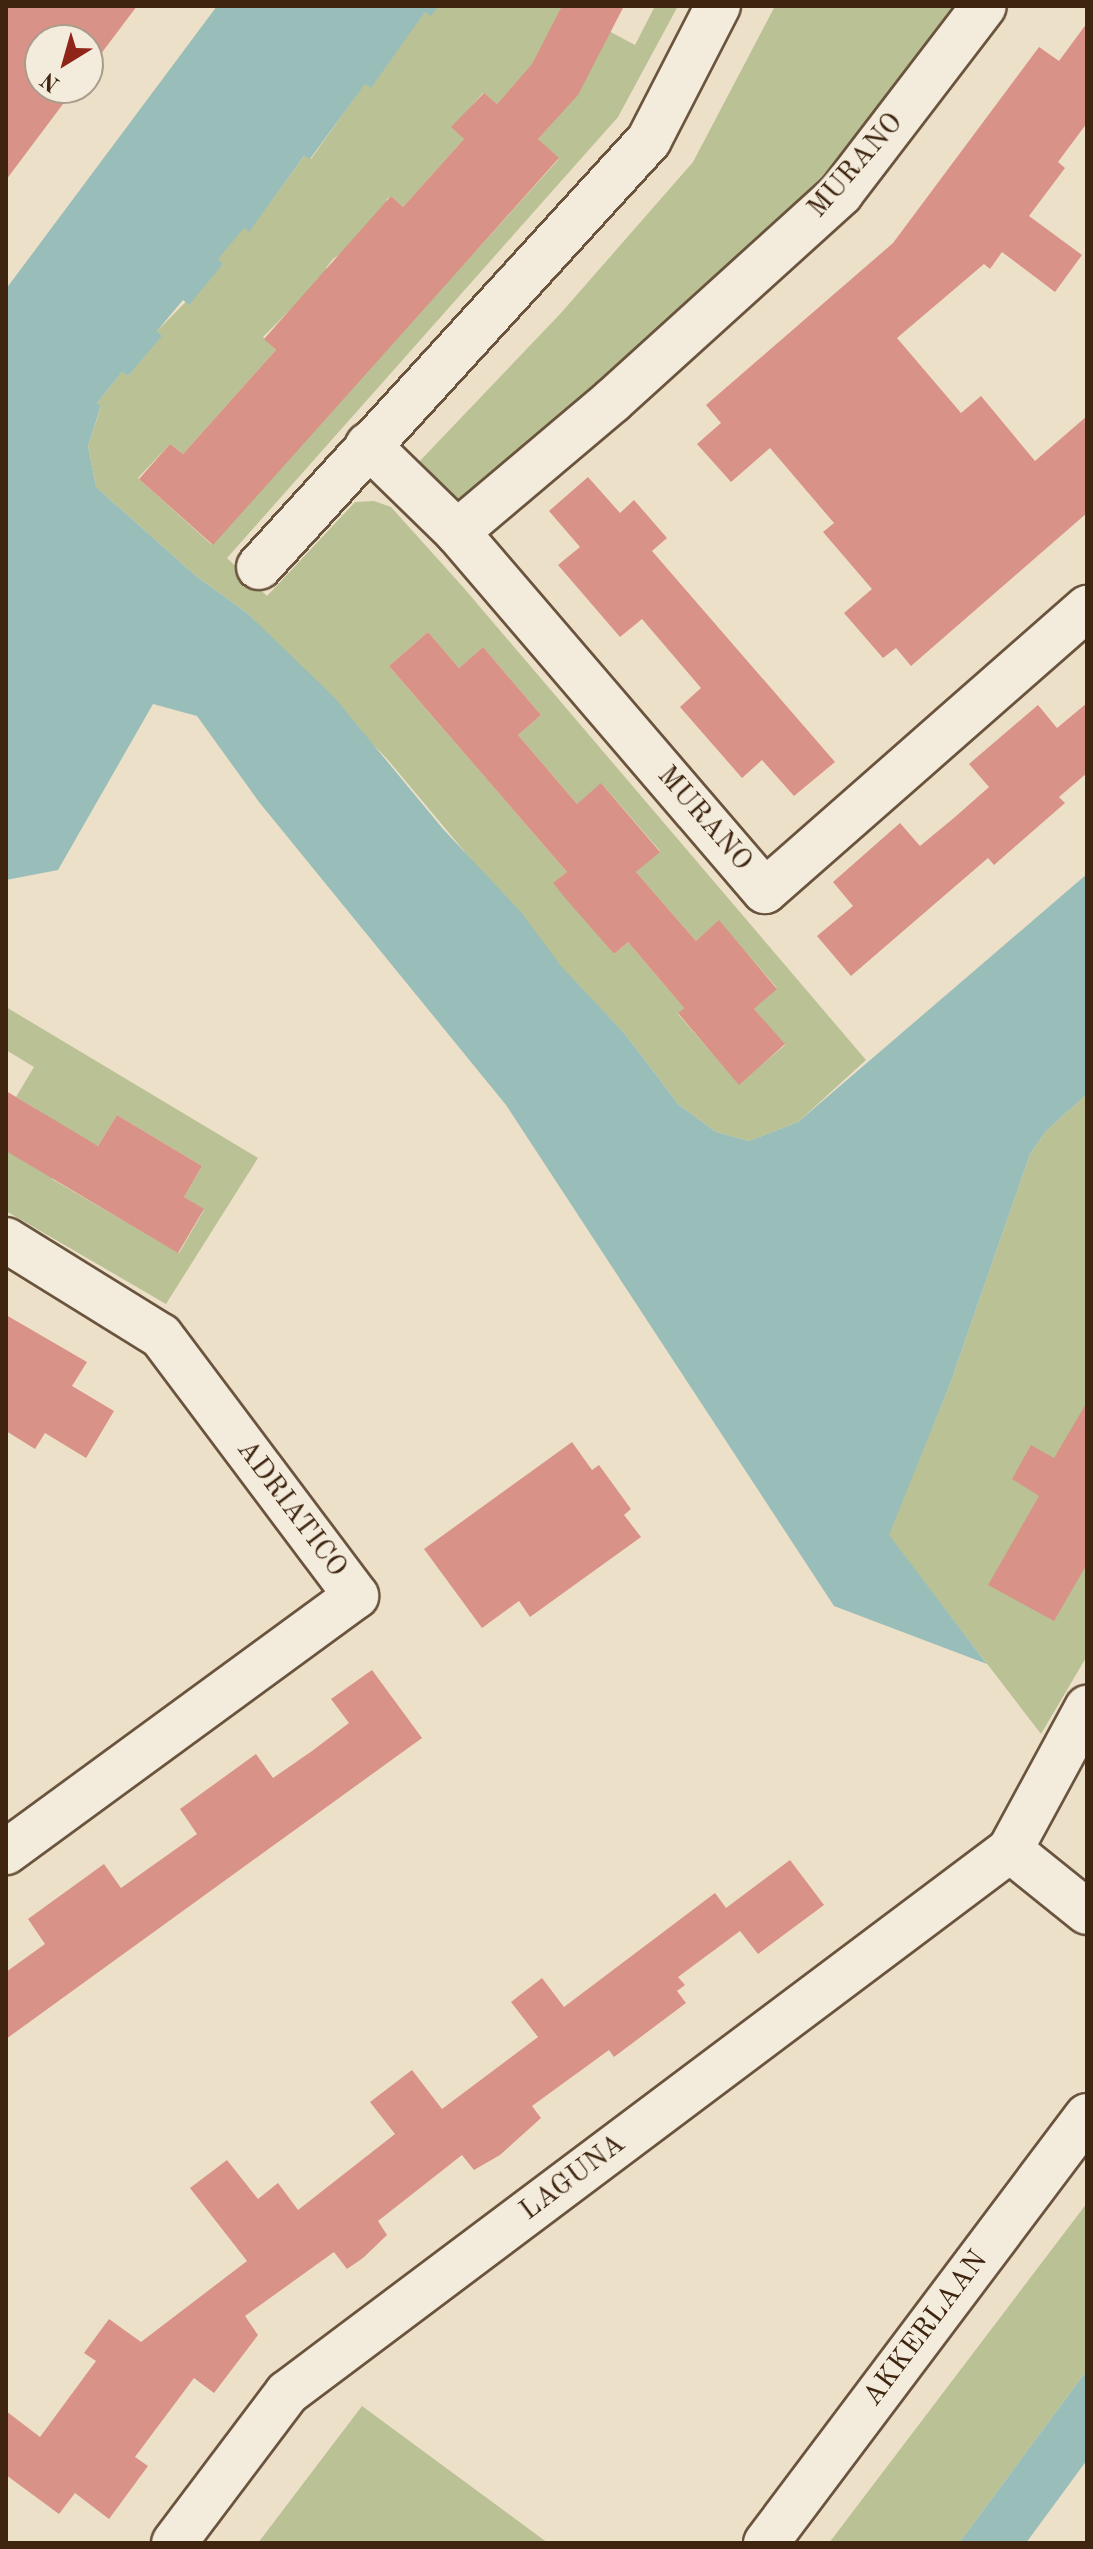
<!DOCTYPE html>
<html>
<head>
<meta charset="utf-8">
<style>
	body { margin:0 }
	#map { position:relative; width:1093px; height:2549px; overflow:hidden; background:#ede0c8; font-family:"Old Standard TT",serif }
	div>[style] { position:absolute }
	[style*='--x'] { left:calc(var(--x)*1px); top:calc(var(--y)*1px); width:calc(var(--w)*1px); rotate:calc(var(--a)*1deg) }
	.green>* { inset:0; background:#bac295 }
	.water>* { inset:0; background:#99bdb9 }
	.building>* { inset:0; background:#d99288 }
	.roads { filter:drop-shadow(2px 0 #6a543e) drop-shadow(-2px 0 #6a543e) drop-shadow(0 2px #6a543e) drop-shadow(0 -2px #6a543e) }
	.street>* { height:44px; margin:-22px; padding:0 22px; transform-origin:22px; border-radius:22px; background:#f3ebdb }
	.secondary>* { height:44px; margin:-22px; padding:0 22px; transform-origin:22px; border-radius:22px; background:#f3ebdb }
	span { translate:-50% -50%; white-space:nowrap; text-align:center; line-height:1.15; -webkit-text-stroke:7px #f3ebdb; paint-order:stroke }
	.street-label { font-size:28px; color:#3f2510 }
	.frame { position:absolute; inset:0; border:8px solid #3f2510; pointer-events:none }
	.north { position:absolute; left:24px; top:24px; width:80px; height:80px; box-sizing:border-box; background:#f3ebdb; border:2px solid #ab9c8a; border-radius:50%; rotate:217deg; font-size:22px; font-weight:700; line-height:32px; text-align:center; color:#3f2510 }
	.north::after { content:''; display:block; margin:auto; width:28px; height:36px; background:#8f2418; clip-path:polygon(50% 0,100% 100%,50% 72%,0 100%) }
</style>
</head>
<body>
<div id="map">
	<div class="green">
		<i style="clip-path:polygon(evenodd,439px 6px,562px 6px,635px 45px,655px 6px,678px 6px,618px 117px,227px 558px,267px 596px,355px 502px,374px 501px,391px 507px,463px 587px,866px 1060px,798px 1122px,749px 1141px,716px 1132px,679px 1105px,624px 1033px,561px 967px,388px 760px,247px 613px,196px 576px,96px 487px,88px 446px,101px 407px,97px 403px,122px 372px,128px 376px,161px 336px,157px 331px,223px 264px,217px 259px,244px 227px,249px 231px,305px 155px,311px 159px,365px 83px,371px 87px,425px 11px,431px 15px,439px 6px,530px 67px,570px 103px,538px 139px,559px 159px,464px 264px,442px 246px,433px 298px,212px 545px,138px 478px,170px 444px,183px 454px,276px 350px,263px 337px,296px 304px,339px 280px,326px 268px,333px 259px,399px 212px,386px 200px,391px 196px,403px 207px,464px 139px,460px 119px,483px 93px,497px 104px,530px 67px,439px 6px,428px 632px,459px 668px,483px 647px,541px 715px,518px 735px,548px 770px,577px 804px,602px 784px,660px 851px,636px 872px,696px 941px,719px 921px,777px 988px,754px 1009px,785px 1045px,739px 1084px,678px 1014px,684px 1008px,628px 942px,614px 954px,554px 883px,567px 872px,389px 666px,428px 632px)"></i>
		<i style="clip-path:polygon(775px 6px,960px 6px,827px 182px,459px 511px,416px 465px,561px 313px,693px 162px)"></i>
		<i style="clip-path:polygon(evenodd,6px 1007px,258px 1158px,166px 1304px,6px 1211px,6px 1151px,36px 1109px,16px 1097px,34px 1067px,6px 1050px,6px 1007px,117px 1115px,202px 1166px,184px 1197px,204px 1210px,179px 1253px,52px 1179px,78px 1135px,98px 1146px,117px 1115px)"></i>
		<i style="clip-path:polygon(1087px 1094px,1087px 1656px,1041px 1734px,888px 1535px,950px 1384px,1030px 1154px,1046px 1131px)"></i>
		<i style="clip-path:polygon(1087px 2203px,1087px 2370px,959px 2543px,829px 2543px)"></i>
		<i style="clip-path:polygon(362px 2406px,548px 2543px,258px 2543px)"></i>
	</div>
	<div class="water">
		<i style="clip-path:polygon(217px 6px,439px 6px,431px 16px,425px 12px,371px 88px,365px 84px,310px 159px,304px 156px,249px 232px,244px 228px,218px 259px,223px 264px,189px 305px,183px 300px,157px 331px,162px 336px,128px 376px,122px 372px,97px 403px,101px 406px,88px 446px,96px 487px,196px 576px,247px 613px,334px 697px,443px 829px,521px 912px,561px 966px,624px 1033px,679px 1105px,716px 1132px,749px 1141px,798px 1122px,1087px 874px,1087px 1094px,1046px 1131px,1030px 1154px,950px 1384px,889px 1535px,987px 1664px,834px 1606px,506px 1105px,259px 802px,197px 716px,153px 704px,58px 870px,6px 880px,6px 289px)"></i>
		<i style="clip-path:polygon(1087px 2370px,1087px 2460px,1026px 2543px,959px 2543px)"></i>
	</div>
	<div class="building">
		<i style="clip-path:polygon(6px 6px,137px 6px,88px 71px,88px 40px,40px 40px,40px 88px,75px 88px,6px 180px)"></i>
		<i style="clip-path:polygon(562px 6px,624px 6px,578px 95px,538px 139px,559px 158px,213px 545px,139px 479px,170px 444px,183px 454px,276px 350px,264px 339px,391px 196px,403px 207px,464px 139px,451px 127px,484px 93px,497px 104px,532px 64px)"></i>
		<i style="clip-path:polygon(1087px 23px,1087px 123px,1058px 162px,1065px 168px,1029px 216px,1082px 255px,1055px 292px,1002px 252px,990px 269px,984px 264px,897px 338px,961px 413px,981px 396px,1035px 461px,1087px 416px,1087px 513px,911px 666px,896px 648px,883px 658px,844px 613px,872px 589px,823px 532px,834px 523px,770px 448px,731px 482px,697px 444px,721px 423px,706px 405px,893px 243px,1039px 47px,1059px 61px)"></i>
		<i style="clip-path:polygon(588px 477px,620px 513px,634px 500px,667px 538px,652px 551px,835px 762px,794px 796px,762px 760px,742px 778px,680px 707px,701px 688px,642px 619px,620px 637px,558px 565px,580px 547px,549px 511px)"></i>
		<i style="clip-path:polygon(428px 632px,459px 668px,483px 647px,541px 715px,518px 735px,548px 770px,577px 804px,601px 783px,660px 852px,636px 872px,696px 941px,719px 920px,777px 989px,754px 1009px,785px 1044px,739px 1085px,678px 1013px,684px 1008px,628px 942px,614px 954px,566px 899px,553px 883px,567px 872px,389px 666px)"></i>
		<i style="clip-path:polygon(1087px 703px,1087px 773px,1059px 797px,1065px 803px,994px 865px,988px 858px,851px 976px,817px 936px,853px 906px,833px 882px,900px 823px,920px 846px,955px 817px,989px 787px,969px 764px,1038px 705px,1057px 728px)"></i>
		<i style="clip-path:polygon(6px 1091px,98px 1146px,117px 1115px,202px 1166px,184px 1197px,204px 1209px,178px 1253px,6px 1151px)"></i>
		<i style="clip-path:polygon(6px 1315px,87px 1362px,72px 1386px,114px 1411px,86px 1458px,45px 1433px,35px 1449px,6px 1431px)"></i>
		<i style="clip-path:polygon(1087px 1402px,1087px 1564px,1054px 1621px,988px 1585px,1039px 1496px,1012px 1479px,1031px 1445px,1054px 1458px)"></i>
		<i style="clip-path:polygon(572px 1442px,592px 1470px,599px 1465px,631px 1509px,624px 1515px,641px 1537px,530px 1617px,519px 1601px,482px 1628px,424px 1549px)"></i>
		<i style="clip-path:polygon(372px 1670px,422px 1738px,6px 2039px,6px 1972px,45px 1944px,28px 1919px,104px 1864px,121px 1888px,197px 1834px,180px 1809px,256px 1754px,273px 1778px,312px 1751px,349px 1723px,331px 1699px)"></i>
		<i style="clip-path:polygon(790px 1860px,824px 1905px,758px 1954px,740px 1931px,678px 1977px,685px 1985px,677px 1991px,686px 2003px,614px 2057px,609px 2050px,532px 2106px,541px 2118px,500px 2155px,474px 2170px,462px 2155px,378px 2221px,387px 2235px,363px 2258px,347px 2269px,334px 2252px,245px 2316px,258px 2335px,214px 2393px,194px 2378px,135px 2457px,148px 2466px,109px 2519px,75px 2493px,59px 2514px,6px 2475px,6px 2411px,40px 2437px,96px 2361px,84px 2353px,109px 2319px,141px 2342px,247px 2261px,190px 2188px,227px 2160px,258px 2199px,278px 2183px,298px 2210px,395px 2134px,370px 2102px,412px 2070px,442px 2109px,538px 2037px,511px 2002px,542px 1978px,564px 2007px,715px 1893px,726px 1908px)"></i>
	</div>
	<div class="roads">
		<div class="street">
			<i style="--x:368;--y:445;--w:124;--a:44.3"></i>
			<i style="--x:457;--y:532;--w:473;--a:49.4"></i>
			<i style="--x:765;--y:891;--w:429;--a:-41.3"></i>
			<i style="--x:457;--y:532;--w:203;--a:-40.2"></i>
			<i style="--x:612;--y:401;--w:309;--a:-42.2"></i>
			<i style="--x:841;--y:193;--w:235;--a:-52.6"></i>
			<i style="--x:259;--y:567;--w:578;--a:-47.59"></i>
			<i style="--x:649;--y:140;--w:151;--a:-62.8"></i>
			<i style="--x:6;--y:1240;--w:182;--a:31.8"></i>
			<i style="--x:161;--y:1336;--w:325;--a:53.1"></i>
			<i style="--x:356;--y:1596;--w:434;--a:143.8"></i>
			<i style="--x:1010;--y:1850;--w:99;--a:38.8"></i>
			<i style="--x:174;--y:2543;--w:188;--a:-53"></i>
			<i style="--x:287;--y:2393;--w:904;--a:-36.91"></i>
			<i style="--x:1010;--y:1850;--w:162;--a:-61.5"></i>
		</div>
		<div class="secondary">
			<i style="--x:766;--y:2543;--w:534;--a:-53.07"></i>
		</div>
	</div>
	<div class="street-label">
		<span style="left:856px;top:166px;rotate:-49deg">MURANO</span>
		<span style="left:704px;top:819px;rotate:49deg">MURANO</span>
		<span style="left:291px;top:1509px;rotate:53deg">ADRIATICO</span>
		<span style="left:573px;top:2178px;rotate:-37deg">LAGUNA</span>
		<span style="left:926px;top:2329px;rotate:-53deg">AKKERLAAN</span>
	</div>
	<div class="frame"></div>
	<div class="north">N</div>
</div>
</body>
</html>
